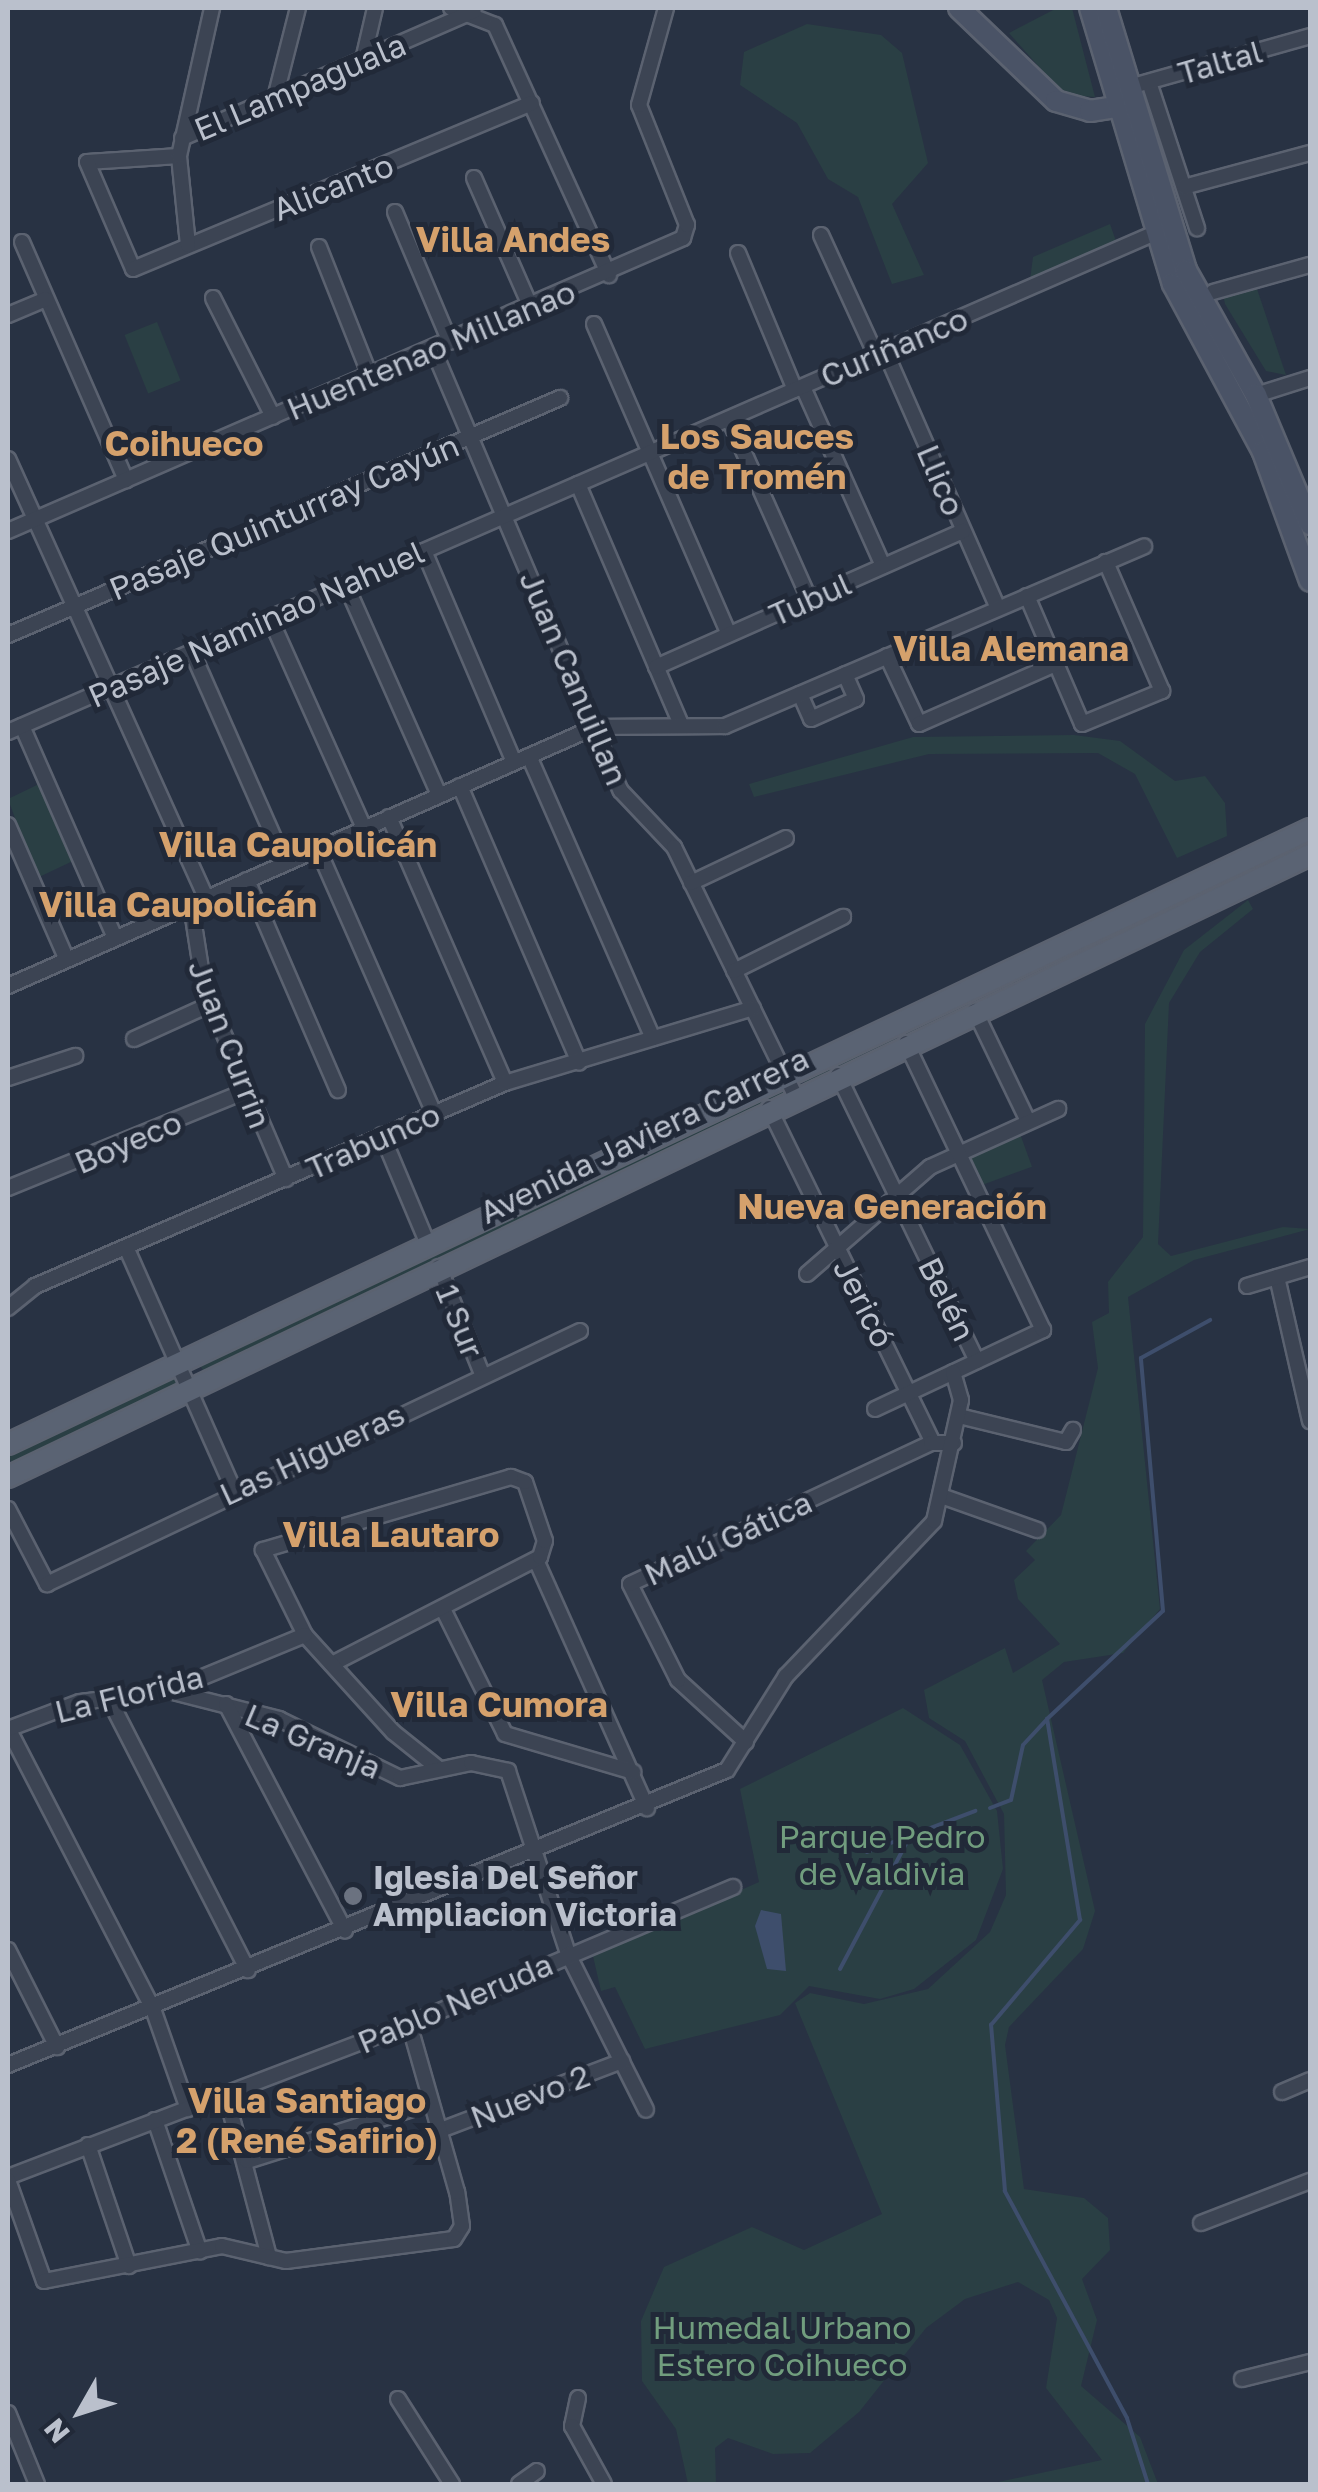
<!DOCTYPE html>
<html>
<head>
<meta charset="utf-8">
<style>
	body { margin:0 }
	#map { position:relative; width:1318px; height:2492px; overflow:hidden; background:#283243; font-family:"Golos Text",sans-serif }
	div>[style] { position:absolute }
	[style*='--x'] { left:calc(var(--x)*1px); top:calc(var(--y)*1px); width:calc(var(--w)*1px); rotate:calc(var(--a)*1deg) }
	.green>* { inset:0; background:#2a3f44; transform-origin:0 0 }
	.water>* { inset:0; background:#3e4e6c }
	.stream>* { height:4px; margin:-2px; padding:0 2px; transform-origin:2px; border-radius:2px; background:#3e4e6c }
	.roads { filter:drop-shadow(2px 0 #5b6270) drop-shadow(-2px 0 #5b6270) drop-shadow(0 2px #5b6270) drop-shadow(0 -2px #5b6270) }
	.street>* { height:14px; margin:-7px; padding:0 7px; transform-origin:7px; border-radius:7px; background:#3c4453 }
	.secondary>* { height:20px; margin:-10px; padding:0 10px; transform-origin:10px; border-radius:10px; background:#4a5366 }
	.primary>* { height:20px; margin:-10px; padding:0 10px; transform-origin:10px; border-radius:10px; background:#5a6373 }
	.dots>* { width:28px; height:28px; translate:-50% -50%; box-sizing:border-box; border:5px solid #212938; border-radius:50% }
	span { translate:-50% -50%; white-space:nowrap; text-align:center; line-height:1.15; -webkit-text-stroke:10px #212938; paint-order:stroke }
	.street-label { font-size:32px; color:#bac0cc }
	.park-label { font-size:32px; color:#719d7e }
	.poi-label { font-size:32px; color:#bac0cc; font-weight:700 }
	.left { translate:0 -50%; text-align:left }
	.neighbourhood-label { font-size:35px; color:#d5a16c; font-weight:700 }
	.frame { position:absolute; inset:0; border:10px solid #bac0cc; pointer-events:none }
	.north { position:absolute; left:30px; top:2362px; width:100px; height:100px; -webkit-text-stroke:8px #212938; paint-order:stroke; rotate:231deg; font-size:28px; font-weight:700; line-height:40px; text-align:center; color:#bac0cc }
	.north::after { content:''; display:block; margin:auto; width:35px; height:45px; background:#bac0cc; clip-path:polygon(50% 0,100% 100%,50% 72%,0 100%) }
</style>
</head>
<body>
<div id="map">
	<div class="green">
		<i style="clip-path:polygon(1057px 8px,1072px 8px,1095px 97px,1064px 95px,1009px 33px)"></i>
		<i style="clip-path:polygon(807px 24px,881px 35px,902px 53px,928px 163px,892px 204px,924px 275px,892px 284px,858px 197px,828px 179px,797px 123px,740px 85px,744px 52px)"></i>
		<i style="clip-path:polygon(1110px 224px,1117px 244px,1030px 280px,1033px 257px)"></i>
		<i style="clip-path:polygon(1256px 286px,1286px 375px,1266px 371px,1225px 304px,1223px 295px)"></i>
		<i style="left:157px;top:322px;width:63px;height:35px;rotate:68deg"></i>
		<i style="clip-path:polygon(1074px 735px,1120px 741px,1175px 781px,1205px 776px,1225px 803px,1227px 836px,1177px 858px,1135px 774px,1098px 753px,929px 754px,754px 797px,749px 784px,913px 737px)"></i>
		<i style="clip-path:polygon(41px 783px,75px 860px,37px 878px,8px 799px)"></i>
		<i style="clip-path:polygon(1310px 840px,805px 1084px,800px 1075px,1217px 880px)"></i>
		<i style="clip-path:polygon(1248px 900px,1253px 909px,1200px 952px,1169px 1003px,1158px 1244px,1171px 1256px,1283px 1227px,1310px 1229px,1194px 1260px,1128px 1297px,1160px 1609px,1123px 1653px,1064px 1662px,1042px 1680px,1095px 1911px,1083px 1949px,1009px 2027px,1005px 2045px,1024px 2189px,1084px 2198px,1108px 2218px,1110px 2250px,1082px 2279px,1097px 2320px,1081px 2386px,1140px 2437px,1158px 2484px,989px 2484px,1102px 2460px,1046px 2388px,1057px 2318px,1049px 2300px,1018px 2282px,965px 2299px,926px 2328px,859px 2412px,810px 2453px,773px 2454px,728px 2438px,715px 2448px,716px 2484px,688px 2484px,676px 2429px,642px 2381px,641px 2321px,664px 2267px,752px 2227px,804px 2250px,882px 2214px,795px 2003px,810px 1993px,864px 2004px,928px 1989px,990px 1932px,1006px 1895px,1004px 1814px,965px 1741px,929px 1718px,924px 1690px,1005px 1648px,1013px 1673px,1060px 1644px,1018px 1599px,1014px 1580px,1035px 1560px,1026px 1551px,1061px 1515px,1098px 1368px,1092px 1322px,1109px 1313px,1108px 1282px,1143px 1237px,1145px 1024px,1184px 950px)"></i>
		<i style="clip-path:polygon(779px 1080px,784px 1093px,258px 1350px,205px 1374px,197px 1360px)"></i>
		<i style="left:1019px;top:1131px;width:38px;height:59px;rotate:70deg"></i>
		<i style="left:175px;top:1373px;width:14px;height:186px;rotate:65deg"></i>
		<i style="clip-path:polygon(903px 1708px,960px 1745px,997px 1811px,1003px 1869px,976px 1940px,914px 1989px,880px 1999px,809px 1986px,780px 2015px,645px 2049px,615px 1987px,601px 1991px,593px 1956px,759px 1882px,740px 1789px)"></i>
	</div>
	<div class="water">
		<i style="clip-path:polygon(761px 1910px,781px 1914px,786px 1971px,767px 1969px,755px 1926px)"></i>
	</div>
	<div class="stream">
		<i style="--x:990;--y:1808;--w:22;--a:-21"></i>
		<i style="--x:1011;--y:1800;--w:56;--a:-77.7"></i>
		<i style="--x:1023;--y:1745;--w:35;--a:-47"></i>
		<i style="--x:867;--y:1852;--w:116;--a:-20.8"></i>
		<i style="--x:840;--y:1969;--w:141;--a:-62.2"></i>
		<i style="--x:1148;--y:2484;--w:69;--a:-107.7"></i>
		<i style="--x:1127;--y:2418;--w:258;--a:-118.3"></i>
		<i style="--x:1005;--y:2191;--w:167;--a:-94.8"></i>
		<i style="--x:991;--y:2025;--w:138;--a:-49.7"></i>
		<i style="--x:1080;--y:1920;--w:204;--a:-99.3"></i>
		<i style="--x:1047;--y:1719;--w:158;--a:-43"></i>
		<i style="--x:1163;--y:1611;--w:254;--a:-95"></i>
		<i style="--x:1141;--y:1358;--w:79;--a:-28.8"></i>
	</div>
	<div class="roads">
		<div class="street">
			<i style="--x:451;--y:8;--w:47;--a:21.1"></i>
			<i style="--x:495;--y:25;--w:275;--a:65.5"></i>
			<i style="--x:362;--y:64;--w:57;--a:-76.9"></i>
			<i style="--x:1149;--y:82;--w:154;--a:71.8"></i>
			<i style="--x:1129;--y:87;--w:188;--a:-15.7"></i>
			<i style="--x:274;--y:102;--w:97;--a:-75.7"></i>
			<i style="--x:182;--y:138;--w:318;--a:-23.5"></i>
			<i style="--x:179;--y:156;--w:92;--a:176.3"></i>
			<i style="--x:87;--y:162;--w:116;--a:66.7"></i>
			<i style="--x:133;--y:269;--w:432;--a:-22.6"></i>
			<i style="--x:474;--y:178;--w:142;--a:66.3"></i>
			<i style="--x:1184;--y:187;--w:131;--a:-15.1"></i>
			<i style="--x:395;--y:212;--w:141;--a:67.1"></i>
			<i style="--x:821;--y:235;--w:132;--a:65.4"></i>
			<i style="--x:22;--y:242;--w:260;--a:66.4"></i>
			<i style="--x:188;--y:245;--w:89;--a:-95.8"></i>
			<i style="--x:179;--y:156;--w:152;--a:-77.4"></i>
			<i style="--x:319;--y:247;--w:139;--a:68.4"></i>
			<i style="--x:738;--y:253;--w:148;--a:67.4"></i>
			<i style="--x:1213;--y:292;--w:101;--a:-15.6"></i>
			<i style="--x:213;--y:298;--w:133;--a:63.2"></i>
			<i style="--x:8;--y:315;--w:41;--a:-22.8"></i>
			<i style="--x:594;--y:324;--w:338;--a:66.5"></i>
			<i style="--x:433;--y:349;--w:480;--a:67"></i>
			<i style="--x:621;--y:791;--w:77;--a:46.6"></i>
			<i style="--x:674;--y:847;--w:276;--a:64"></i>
			<i style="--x:885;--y:351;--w:281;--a:66.3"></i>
			<i style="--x:803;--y:387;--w:196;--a:65.9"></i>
			<i style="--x:1256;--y:395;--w:57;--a:-17.5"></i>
			<i style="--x:729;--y:419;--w:197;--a:66"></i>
			<i style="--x:8;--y:459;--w:482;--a:65.7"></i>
			<i style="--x:578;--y:484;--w:261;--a:66.8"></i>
			<i style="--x:8;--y:531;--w:736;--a:-23.46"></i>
			<i style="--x:683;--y:238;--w:14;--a:-73"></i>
			<i style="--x:687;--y:225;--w:129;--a:-111.8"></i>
			<i style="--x:639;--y:105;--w:101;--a:-74.4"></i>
			<i style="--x:424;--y:551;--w:229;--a:66.9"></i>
			<i style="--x:346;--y:585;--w:230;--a:66.1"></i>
			<i style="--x:1027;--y:596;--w:139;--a:66.7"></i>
			<i style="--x:1082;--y:724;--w:87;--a:-22.4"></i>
			<i style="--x:1162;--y:691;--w:141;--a:-113.5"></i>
			<i style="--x:270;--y:618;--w:230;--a:65.9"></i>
			<i style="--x:8;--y:635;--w:601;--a:-23.24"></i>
			<i style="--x:192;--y:652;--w:231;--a:66.2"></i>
			<i style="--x:887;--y:656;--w:75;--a:64.8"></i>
			<i style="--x:919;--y:724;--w:150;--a:-23.7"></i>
			<i style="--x:656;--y:667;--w:336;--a:-23.9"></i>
			<i style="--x:800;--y:694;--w:27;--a:66"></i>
			<i style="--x:811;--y:719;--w:49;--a:-24"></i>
			<i style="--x:856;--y:699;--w:27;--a:-114"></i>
			<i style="--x:22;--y:726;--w:232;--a:66.3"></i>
			<i style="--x:8;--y:732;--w:1258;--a:-23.51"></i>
			<i style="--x:529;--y:756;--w:308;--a:66.3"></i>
			<i style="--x:460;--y:786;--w:301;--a:66.7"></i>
			<i style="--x:389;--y:817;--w:290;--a:66.4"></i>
			<i style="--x:8;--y:825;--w:147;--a:66.4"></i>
			<i style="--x:318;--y:849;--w:288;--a:66.3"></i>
			<i style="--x:247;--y:880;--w:229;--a:66.6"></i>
			<i style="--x:691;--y:883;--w:105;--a:-25.3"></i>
			<i style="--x:191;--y:905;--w:84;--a:81.1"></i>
			<i style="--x:204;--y:988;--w:208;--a:66.8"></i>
			<i style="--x:734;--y:971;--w:122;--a:-26.4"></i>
			<i style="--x:8;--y:986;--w:642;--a:-23.81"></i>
			<i style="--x:595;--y:727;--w:130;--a:-0.4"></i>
			<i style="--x:725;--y:726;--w:456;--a:-23.2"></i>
			<i style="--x:975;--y:1011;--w:122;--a:64.3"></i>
			<i style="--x:134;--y:1039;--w:85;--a:-24.4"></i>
			<i style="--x:838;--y:1075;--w:318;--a:64.1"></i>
			<i style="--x:8;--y:1078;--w:71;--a:-18.2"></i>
			<i style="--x:769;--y:1108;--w:373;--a:63.9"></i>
			<i style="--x:382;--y:1135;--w:116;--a:67.2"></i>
			<i style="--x:8;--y:1188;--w:257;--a:-22.2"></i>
			<i style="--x:126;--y:1247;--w:267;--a:66.1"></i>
			<i style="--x:439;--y:1267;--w:115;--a:68.1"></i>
			<i style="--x:807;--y:1274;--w:163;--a:-41"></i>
			<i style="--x:930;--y:1167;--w:141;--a:-24.4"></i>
			<i style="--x:1277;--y:1277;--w:148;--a:77.1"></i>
			<i style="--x:1247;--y:1286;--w:66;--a:-16.8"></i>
			<i style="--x:8;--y:1308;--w:35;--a:-39"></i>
			<i style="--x:35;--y:1286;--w:512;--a:-23.36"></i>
			<i style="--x:505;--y:1083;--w:259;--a:-16.8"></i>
			<i style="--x:875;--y:1409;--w:186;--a:-25.2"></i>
			<i style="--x:1043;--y:1330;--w:318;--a:-115.5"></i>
			<i style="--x:959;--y:1416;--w:110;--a:13.7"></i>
			<i style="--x:1066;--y:1442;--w:14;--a:-60"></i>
			<i style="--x:944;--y:1497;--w:99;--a:19.5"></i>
			<i style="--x:8;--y:1509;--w:85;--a:62.5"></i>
			<i style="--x:47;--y:1584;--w:590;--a:-25.39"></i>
			<i style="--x:536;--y:1560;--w:272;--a:65.9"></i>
			<i style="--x:444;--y:1611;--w:137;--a:63.6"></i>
			<i style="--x:505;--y:1734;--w:134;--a:16.5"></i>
			<i style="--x:332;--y:1664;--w:234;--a:-27.2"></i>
			<i style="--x:540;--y:1557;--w:17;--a:-73"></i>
			<i style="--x:545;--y:1541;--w:62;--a:-108.7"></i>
			<i style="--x:525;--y:1482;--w:15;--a:-160"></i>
			<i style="--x:511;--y:1477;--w:259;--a:163.6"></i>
			<i style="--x:263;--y:1550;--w:95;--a:63.7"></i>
			<i style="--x:305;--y:1635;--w:131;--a:47.8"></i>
			<i style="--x:393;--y:1732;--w:58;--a:38.7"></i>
			<i style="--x:169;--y:1691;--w:114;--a:14.3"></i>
			<i style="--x:279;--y:1719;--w:135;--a:26"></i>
			<i style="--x:400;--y:1778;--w:73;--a:-11.9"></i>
			<i style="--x:471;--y:1763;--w:38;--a:12"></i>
			<i style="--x:508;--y:1771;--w:193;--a:71.8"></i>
			<i style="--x:568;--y:1954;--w:174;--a:63.4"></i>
			<i style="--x:108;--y:1697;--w:307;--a:62.9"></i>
			<i style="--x:226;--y:1704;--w:256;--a:62.3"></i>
			<i style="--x:8;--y:1728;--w:316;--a:62.7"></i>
			<i style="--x:153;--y:2009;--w:106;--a:70.7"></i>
			<i style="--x:8;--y:1729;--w:77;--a:-20.6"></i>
			<i style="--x:80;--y:1702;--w:90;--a:-7"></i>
			<i style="--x:169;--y:1691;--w:147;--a:-22.4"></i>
			<i style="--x:746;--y:1742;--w:92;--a:-137.6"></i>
			<i style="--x:678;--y:1680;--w:107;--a:-116.6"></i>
			<i style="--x:630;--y:1584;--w:332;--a:-25.1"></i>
			<i style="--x:931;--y:1443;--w:23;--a:0"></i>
			<i style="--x:8;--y:1950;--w:109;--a:63.2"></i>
			<i style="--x:8;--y:2065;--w:777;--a:-22.31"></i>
			<i style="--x:727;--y:1770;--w:111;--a:-57.9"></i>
			<i style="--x:786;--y:1676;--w:214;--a:-46.3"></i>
			<i style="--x:934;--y:1521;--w:124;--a:-77.4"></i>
			<i style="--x:961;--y:1400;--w:29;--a:-106"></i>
			<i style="--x:1282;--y:2092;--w:30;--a:-23"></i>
			<i style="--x:226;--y:2095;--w:168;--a:75.1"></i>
			<i style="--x:155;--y:2120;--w:139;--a:71.2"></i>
			<i style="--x:438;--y:2131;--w:197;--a:-20.8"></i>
			<i style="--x:88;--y:2145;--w:128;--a:71.3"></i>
			<i style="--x:247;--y:2161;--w:193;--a:-17.5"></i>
			<i style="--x:8;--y:2177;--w:429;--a:-20.9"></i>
			<i style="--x:409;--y:2024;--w:352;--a:-22.9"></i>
			<i style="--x:8;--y:2180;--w:107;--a:70.4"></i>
			<i style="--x:44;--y:2281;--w:181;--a:-11.1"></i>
			<i style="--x:222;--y:2246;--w:66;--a:13.2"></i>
			<i style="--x:286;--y:2261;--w:169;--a:-7.5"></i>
			<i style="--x:454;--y:2239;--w:15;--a:-58"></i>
			<i style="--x:462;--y:2226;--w:34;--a:-98"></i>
			<i style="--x:457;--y:2192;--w:175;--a:-105.9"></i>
			<i style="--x:1201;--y:2223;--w:117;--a:-21.1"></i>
			<i style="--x:1242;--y:2379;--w:70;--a:-14"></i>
			<i style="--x:578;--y:2398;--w:29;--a:102"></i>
			<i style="--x:572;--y:2426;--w:66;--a:61.1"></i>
			<i style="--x:398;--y:2399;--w:101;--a:57.6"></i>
			<i style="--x:8;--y:2413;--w:77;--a:67.8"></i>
			<i style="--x:519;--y:2484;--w:22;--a:-36"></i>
		</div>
		<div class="secondary">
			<i style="--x:959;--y:8;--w:134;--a:43.8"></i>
			<i style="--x:1056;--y:101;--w:35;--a:16"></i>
			<i style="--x:1090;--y:111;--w:30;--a:-9"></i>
			<i style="--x:1090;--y:8;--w:288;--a:73.3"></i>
			<i style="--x:1173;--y:284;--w:191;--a:61.8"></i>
			<i style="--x:1263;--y:452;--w:137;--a:70"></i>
			<i style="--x:1106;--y:8;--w:274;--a:73"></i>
			<i style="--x:1186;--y:270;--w:143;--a:60.8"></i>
			<i style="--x:1256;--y:395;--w:140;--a:67.3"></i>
		</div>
		<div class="primary">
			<i style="--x:8;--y:1444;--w:1440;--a:-25.28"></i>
			<i style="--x:8;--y:1477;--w:1443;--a:-25.54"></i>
		</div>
	</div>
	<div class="dots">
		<i style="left:353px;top:1896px;background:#6b7280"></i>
	</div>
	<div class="street-label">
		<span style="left:1220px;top:62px;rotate:-16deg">Taltal</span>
		<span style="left:300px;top:87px;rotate:-23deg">El Lampaguala</span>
		<span style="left:333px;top:187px;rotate:-22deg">Alicanto</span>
		<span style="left:894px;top:347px;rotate:-23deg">Curiñanco</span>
		<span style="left:431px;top:350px;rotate:-23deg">Huentenao Millanao</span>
		<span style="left:941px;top:480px;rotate:67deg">Llico</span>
		<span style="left:284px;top:517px;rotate:-23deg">Pasaje Quinturray Cayún</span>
		<span style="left:810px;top:599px;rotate:-24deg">Tubul</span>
		<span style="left:256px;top:624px;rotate:-24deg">Pasaje Naminao Nahuel</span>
		<span style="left:574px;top:678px;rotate:67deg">Juan Canuillan</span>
		<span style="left:230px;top:1044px;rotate:69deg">Juan Currin</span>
		<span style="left:644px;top:1135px;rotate:-26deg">Avenida Javiera Carrera</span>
		<span style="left:373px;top:1141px;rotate:-24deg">Trabunco</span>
		<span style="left:128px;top:1142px;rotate:-23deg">Boyeco</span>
		<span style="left:947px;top:1299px;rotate:64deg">Belén</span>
		<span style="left:864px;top:1303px;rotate:63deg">Jericó</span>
		<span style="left:460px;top:1321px;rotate:68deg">1 Sur</span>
		<span style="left:312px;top:1454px;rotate:-25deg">Las Higueras</span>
		<span style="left:728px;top:1538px;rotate:-25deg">Malú Gática</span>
		<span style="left:129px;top:1694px;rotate:-14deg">La Florida</span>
		<span style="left:313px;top:1741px;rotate:23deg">La Granja</span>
		<span style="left:455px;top:2003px;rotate:-23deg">Pablo Neruda</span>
		<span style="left:530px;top:2096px;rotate:-21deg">Nuevo 2</span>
	</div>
	<div class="park-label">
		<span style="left:882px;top:1855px">Parque Pedro<br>de Valdivia</span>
		<span style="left:782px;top:2346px">Humedal Urbano<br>Estero Coihueco</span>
	</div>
	<div class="poi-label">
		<span class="left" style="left:373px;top:1896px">Iglesia Del Señor<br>Ampliacion Victoria</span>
	</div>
	<div class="neighbourhood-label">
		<span style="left:513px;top:239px">Villa Andes</span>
		<span style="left:757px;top:456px">Los Sauces<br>de Tromén</span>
		<span style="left:184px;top:443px">Coihueco</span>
		<span style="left:1011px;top:648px">Villa Alemana</span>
		<span style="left:298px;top:844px">Villa Caupolicán</span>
		<span style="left:178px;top:904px">Villa Caupolicán</span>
		<span style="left:892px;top:1206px">Nueva Generación</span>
		<span style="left:391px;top:1534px">Villa Lautaro</span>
		<span style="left:499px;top:1704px">Villa Cumora</span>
		<span style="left:307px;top:2120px">Villa Santiago<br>2 (René Safirio)</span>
	</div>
	<div class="frame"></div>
	<div class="north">N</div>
</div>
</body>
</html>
